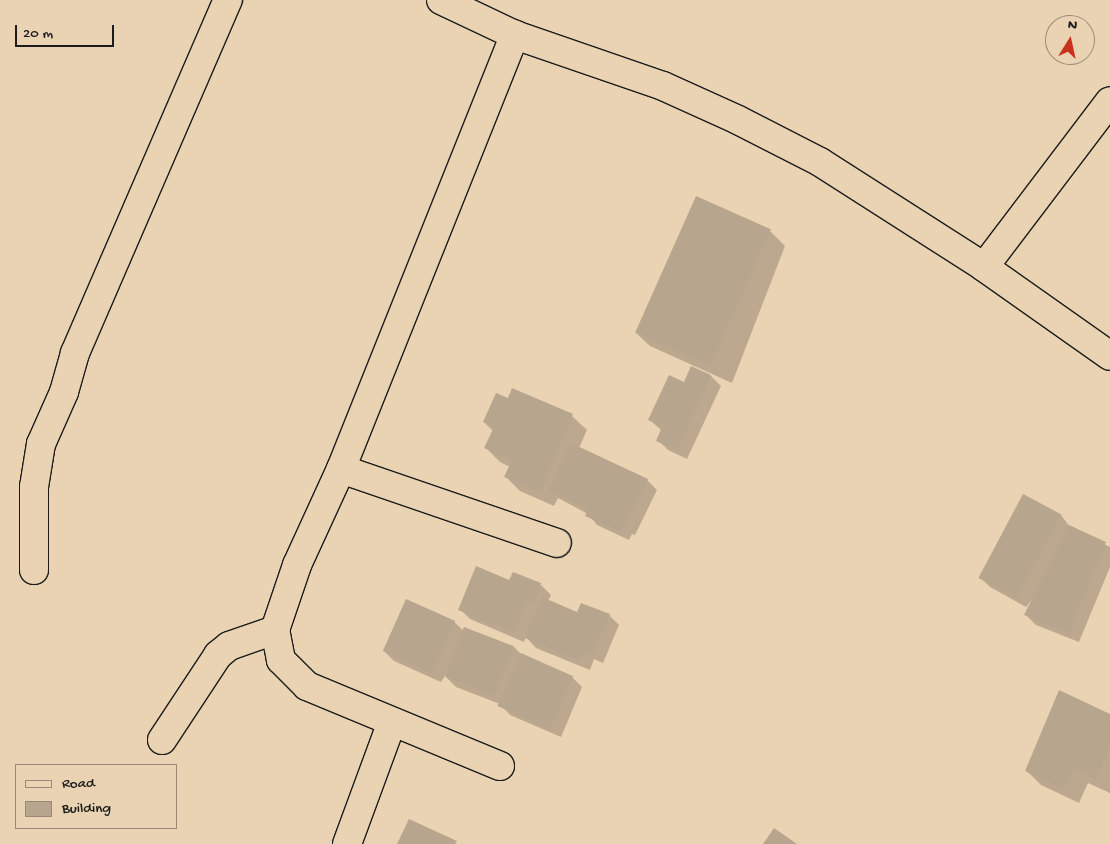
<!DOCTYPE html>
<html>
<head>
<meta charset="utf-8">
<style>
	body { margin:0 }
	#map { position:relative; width:1110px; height:844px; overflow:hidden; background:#ead3b3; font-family:"Gochi Hand",sans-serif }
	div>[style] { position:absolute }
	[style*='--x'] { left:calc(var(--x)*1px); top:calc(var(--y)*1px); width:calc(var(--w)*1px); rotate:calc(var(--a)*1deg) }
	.shadow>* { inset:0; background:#0003 }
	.building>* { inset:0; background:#b7a58e; transform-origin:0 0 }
	.roads { filter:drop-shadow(1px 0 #1c1c1c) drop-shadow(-1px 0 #1c1c1c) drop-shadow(0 1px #1c1c1c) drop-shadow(0 -1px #1c1c1c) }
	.street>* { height:28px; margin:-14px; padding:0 14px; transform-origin:14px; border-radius:14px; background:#ead3b3 }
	span { translate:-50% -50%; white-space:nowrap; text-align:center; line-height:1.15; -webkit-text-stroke:4px #ead3b3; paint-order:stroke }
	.legend { position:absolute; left:15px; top:764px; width:162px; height:65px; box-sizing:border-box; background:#ead3b3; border:1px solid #988a77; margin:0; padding:6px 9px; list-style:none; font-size:15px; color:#1c1c1c }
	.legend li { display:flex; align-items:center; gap:10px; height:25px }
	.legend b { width:25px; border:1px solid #988a77 }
	.north { position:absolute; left:1045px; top:15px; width:50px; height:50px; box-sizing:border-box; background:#ead3b3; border:1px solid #988a77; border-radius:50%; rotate:10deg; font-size:14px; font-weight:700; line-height:20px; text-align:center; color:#1c1c1c }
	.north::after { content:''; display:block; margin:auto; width:18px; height:22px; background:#c8321e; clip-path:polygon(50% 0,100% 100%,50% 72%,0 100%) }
	.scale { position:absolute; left:15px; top:25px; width:99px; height:22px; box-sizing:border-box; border:2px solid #1c1c1c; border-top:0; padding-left:6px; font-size:15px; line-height:18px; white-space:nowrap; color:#1c1c1c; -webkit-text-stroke:4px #ead3b3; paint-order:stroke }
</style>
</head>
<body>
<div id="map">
	<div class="shadow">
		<i style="clip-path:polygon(770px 231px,785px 246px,732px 383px,650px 346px,635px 332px)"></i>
		<i style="clip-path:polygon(692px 367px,711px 376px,721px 386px,687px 459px,668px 450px,658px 440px,662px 431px,650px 420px,684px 384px)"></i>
		<i style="clip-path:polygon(508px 400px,572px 416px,587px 430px,579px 448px,647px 480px,657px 490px,635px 535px,632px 534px,629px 540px,597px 525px,588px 514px,558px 498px,554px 506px,520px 491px,506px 477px,510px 467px,500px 462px,486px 448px,493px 431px,484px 422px)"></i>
		<i style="clip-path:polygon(1024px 496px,1061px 515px,1070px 527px,1110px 547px,1110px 567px,1079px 642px,1036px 625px,1026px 615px,1037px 593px,1026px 607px,990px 587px,980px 577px)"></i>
		<i style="clip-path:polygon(514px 573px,541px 585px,551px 595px,548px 601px,578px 614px,609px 615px,619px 625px,603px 663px,594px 659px,590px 670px,536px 648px,526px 637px,524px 642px,470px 619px,460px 609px,510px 582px)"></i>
		<i style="clip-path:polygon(454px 622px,464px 631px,514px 647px,522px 655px,572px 677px,582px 687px,561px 737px,510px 715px,500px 704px,456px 687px,446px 677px,448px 671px,441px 682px,394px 661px,384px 651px)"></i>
		<i style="clip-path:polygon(1110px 715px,1110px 793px,1088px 783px,1079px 803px,1041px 785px,1027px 771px)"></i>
	</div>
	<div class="building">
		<i style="left:696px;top:196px;width:82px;height:149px;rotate:24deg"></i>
		<i style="clip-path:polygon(691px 366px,711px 375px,677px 450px,656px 441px,662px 427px,648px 420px,669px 375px,684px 382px)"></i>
		<i style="clip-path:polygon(512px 388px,573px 414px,540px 492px,504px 477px,512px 460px,484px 448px,494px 427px,483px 422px,496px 393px,508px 398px)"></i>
		<i style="clip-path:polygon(571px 443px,648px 479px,625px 526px,621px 525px,619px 531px,585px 516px,588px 509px,548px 491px)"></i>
		<i style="left:1023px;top:494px;width:43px;height:95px;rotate:28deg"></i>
		<i style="clip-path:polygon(1069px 525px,1106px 542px,1069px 633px,1024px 615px)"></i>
		<i style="clip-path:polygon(476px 566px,509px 580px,513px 572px,541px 583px,533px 604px,527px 601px,514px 633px,458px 610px)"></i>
		<i style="clip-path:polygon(542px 597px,577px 612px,581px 603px,610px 614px,593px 654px,584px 650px,580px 661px,525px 638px)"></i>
		<i style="left:406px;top:599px;width:54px;height:57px;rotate:24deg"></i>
		<i style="left:464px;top:627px;width:53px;height:53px;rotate:21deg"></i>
		<i style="left:521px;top:653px;width:57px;height:58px;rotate:24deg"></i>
		<i style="clip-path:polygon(1059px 690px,1110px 714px,1110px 748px,1096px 779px,1074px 769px,1064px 790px,1025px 771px)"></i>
		<i style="clip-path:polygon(409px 819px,457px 841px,455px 844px,397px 844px)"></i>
		<i style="clip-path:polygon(774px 828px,797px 844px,763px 844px)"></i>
	</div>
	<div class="roads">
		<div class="street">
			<i style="--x:441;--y:0;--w:82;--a:25.3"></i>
			<i style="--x:515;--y:35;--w:157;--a:19"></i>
			<i style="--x:663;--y:86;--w:82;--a:24.4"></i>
			<i style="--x:738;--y:120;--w:92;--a:27.1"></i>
			<i style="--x:820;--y:162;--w:195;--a:32.6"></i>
			<i style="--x:984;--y:267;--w:208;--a:-52.8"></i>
			<i style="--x:984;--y:267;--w:154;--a:35.2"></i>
			<i style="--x:341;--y:469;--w:228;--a:18.9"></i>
			<i style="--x:34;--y:570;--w:83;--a:-90"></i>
			<i style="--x:34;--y:487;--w:44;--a:-80.8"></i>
			<i style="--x:41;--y:444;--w:57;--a:-66.1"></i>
			<i style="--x:64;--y:392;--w:41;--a:-74.2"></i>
			<i style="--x:75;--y:353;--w:385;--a:-66.6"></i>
			<i style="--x:162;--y:740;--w:102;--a:-56.6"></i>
			<i style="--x:218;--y:655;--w:14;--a:-39"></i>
			<i style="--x:229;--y:646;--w:49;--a:-19.2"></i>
			<i style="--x:500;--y:766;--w:209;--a:-157.5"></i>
			<i style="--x:307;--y:686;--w:37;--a:-135"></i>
			<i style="--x:281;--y:660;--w:31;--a:-101"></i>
			<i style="--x:275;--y:630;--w:69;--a:-71.3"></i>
			<i style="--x:297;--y:565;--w:106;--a:-65.4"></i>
			<i style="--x:341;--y:469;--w:468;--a:-68.2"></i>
			<i style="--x:347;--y:844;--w:130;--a:-69.8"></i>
		</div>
	</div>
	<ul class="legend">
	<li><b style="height:6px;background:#ead3b3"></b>Road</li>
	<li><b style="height:14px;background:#b7a58e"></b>Building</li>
	</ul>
	<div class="north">N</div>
	<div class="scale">20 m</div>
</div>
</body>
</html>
